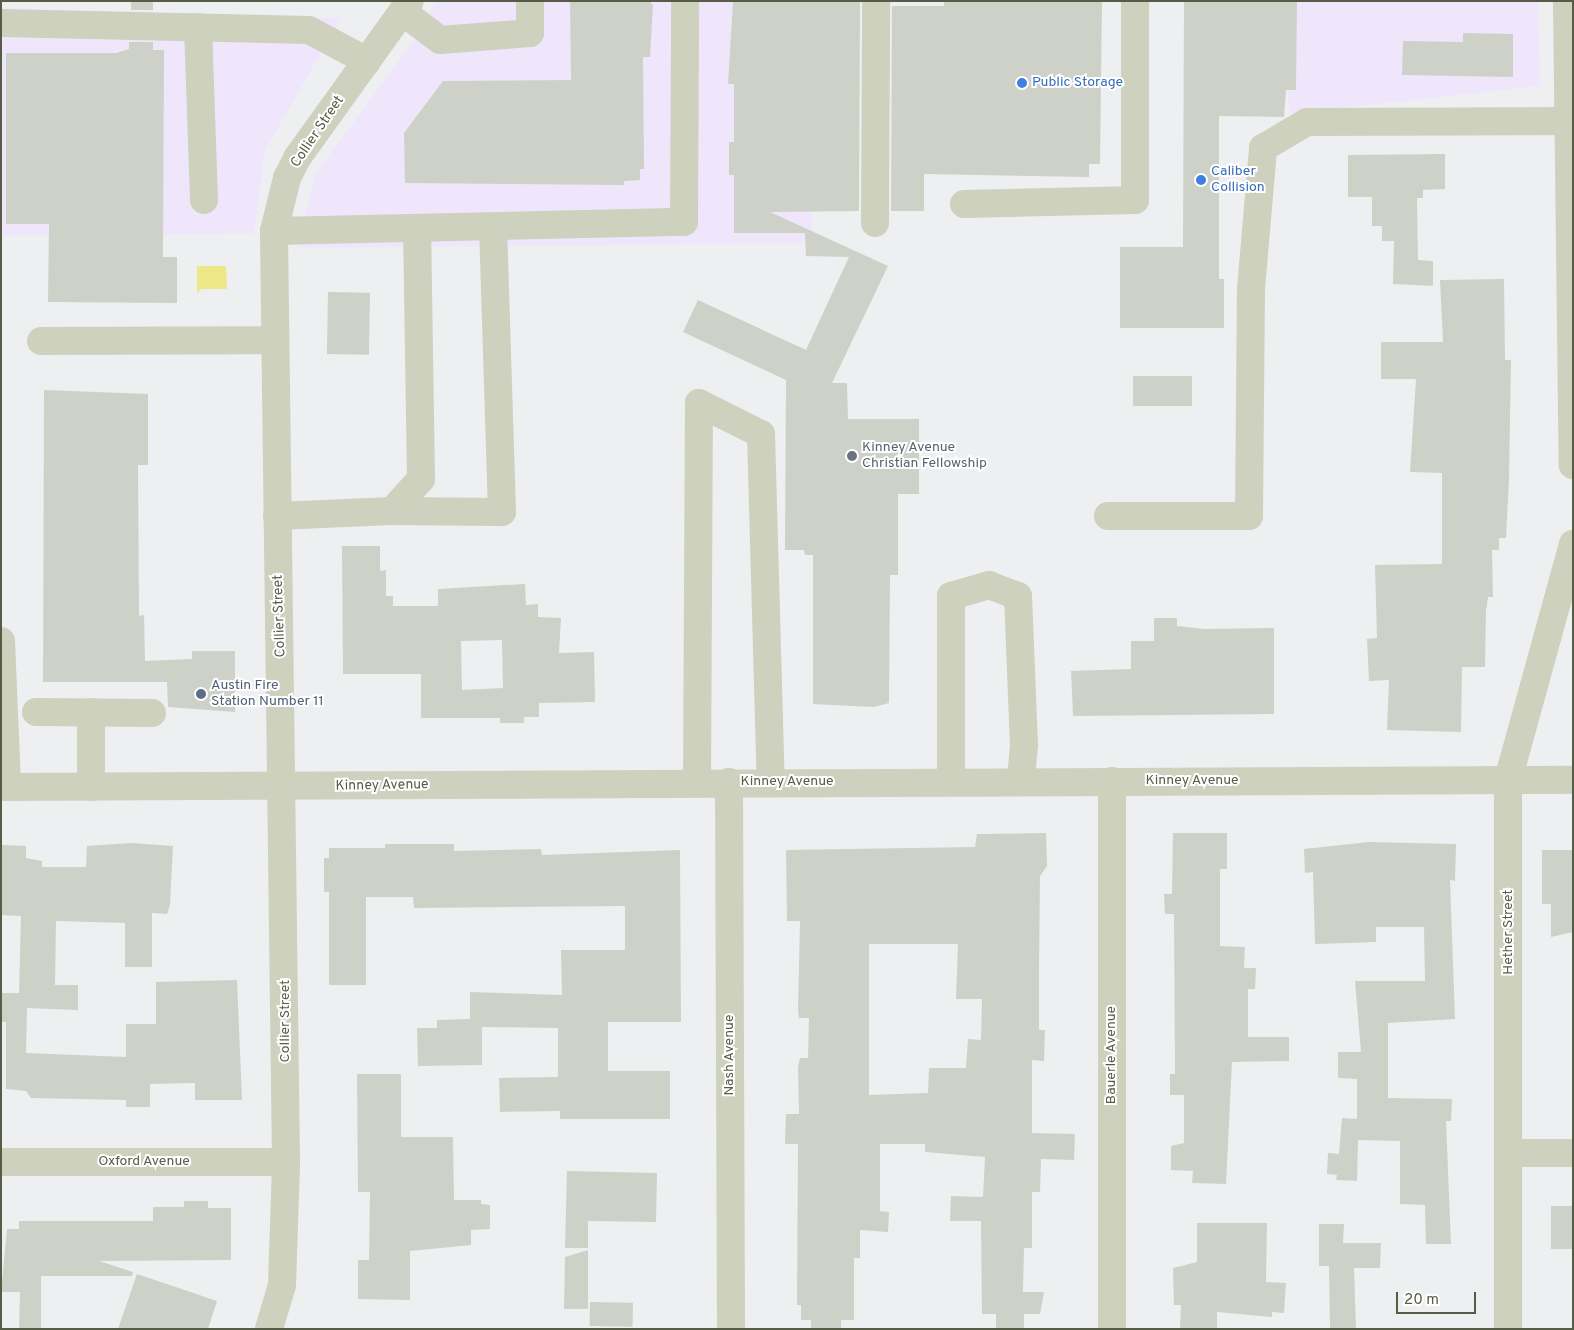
<!DOCTYPE html>
<html>
<head>
<meta charset="utf-8">
<style>
	body { margin:0 }
	#map { position:relative; width:1574px; height:1330px; overflow:hidden; background:#eeeff1; font-family:Overpass,sans-serif }
	div>[style] { position:absolute }
	[style*='--x'] { left:calc(var(--x)*1px); top:calc(var(--y)*1px); width:calc(var(--w)*1px); rotate:calc(var(--a)*1deg) }
	.commercial>* { inset:0; background:#f0e6fc }
	.water>* { inset:0; background:#eee787 }
	.building>* { inset:0; background:#ced1c8; transform-origin:0 0 }
	.minor>* { height:28px; margin:-14px; padding:0 14px; transform-origin:14px; border-radius:14px; background:#cdd1be }
	.dots>* { width:14px; height:14px; translate:-50% -50%; box-sizing:border-box; border:2px solid #fff; border-radius:50% }
	span { translate:-50% -50%; white-space:nowrap; text-align:center; line-height:1.15; -webkit-text-stroke:4px #fff; paint-order:stroke }
	.shop-label { font-size:14px; color:#366cbe }
	.left { translate:0 -50%; text-align:left }
	.street-label { font-size:14px; color:#575c46 }
	.worship-label { font-size:14px; color:#5b616d }
	.service-label { font-size:14px; color:#4e5e75 }
	.frame { position:absolute; inset:0; border:2px solid #575c46; pointer-events:none }
	.scale { position:absolute; left:1396px; top:1292px; width:80px; height:22px; box-sizing:border-box; border:2px solid #575c46; border-top:0; padding-left:6px; font-size:15px; line-height:18px; white-space:nowrap; color:#575c46; -webkit-text-stroke:4px #fff; paint-order:stroke }
</style>
</head>
<body>
<div id="map">
	<div class="commercial">
		<i style="clip-path:polygon(437px 1px,811px 1px,812px 243px,297px 248px,316px 173px,419px 33px)"></i>
		<i style="clip-path:polygon(1286px 1px,1538px 1px,1540px 86px,1289px 114px)"></i>
		<i style="clip-path:polygon(1px 8px,341px 18px,265px 151px,254px 233px,1px 236px)"></i>
	</div>
	<div class="water">
		<i style="clip-path:polygon(197px 266px,226px 266px,227px 289px,201px 289px,197px 294px)"></i>
	</div>
	<div class="building">
		<i style="left:131px;top:1px;width:22px;height:9px"></i>
		<i style="clip-path:polygon(570px 1px,650px 1px,653px 6px,650px 57px,643px 57px,644px 169px,640px 169px,640px 180px,624px 181px,624px 185px,405px 183px,404px 133px,443px 81px,571px 80px)"></i>
		<i style="clip-path:polygon(733px 1px,860px 1px,859px 211px,770px 212px,888px 266px,832px 383px,847px 383px,848px 419px,919px 419px,919px 494px,898px 494px,898px 575px,890px 575px,889px 703px,874px 707px,813px 704px,813px 555px,805px 555px,804px 550px,785px 550px,786px 380px,683px 332px,698px 300px,806px 350px,849px 257px,806px 256px,805px 233px,734px 233px,734px 175px,729px 175px,729px 142px,734px 142px,734px 84px,728px 84px)"></i>
		<i style="clip-path:polygon(944px 1px,1102px 1px,1100px 164px,1089px 164px,1089px 177px,924px 174px,924px 211px,891px 211px,892px 6px,944px 6px)"></i>
		<i style="clip-path:polygon(1184px 1px,1297px 1px,1296px 90px,1286px 90px,1284px 117px,1219px 116px,1219px 279px,1224px 279px,1224px 328px,1120px 328px,1120px 247px,1183px 247px)"></i>
		<i style="clip-path:polygon(1463px 33px,1513px 34px,1513px 77px,1402px 75px,1403px 41px,1463px 42px)"></i>
		<i style="clip-path:polygon(129px 42px,153px 42px,153px 50px,164px 50px,163px 257px,177px 257px,177px 303px,48px 302px,49px 224px,6px 224px,6px 53px,116px 53px,129px 49px)"></i>
		<i style="clip-path:polygon(1445px 154px,1445px 189px,1423px 190px,1423px 198px,1417px 198px,1418px 260px,1433px 261px,1433px 286px,1393px 284px,1394px 241px,1382px 241px,1382px 226px,1372px 226px,1372px 197px,1348px 197px,1348px 155px)"></i>
		<i style="clip-path:polygon(1504px 279px,1505px 360px,1511px 360px,1509px 479px,1506px 538px,1499px 538px,1499px 550px,1492px 550px,1493px 597px,1488px 597px,1486px 611px,1485px 667px,1462px 667px,1461px 732px,1387px 730px,1389px 680px,1369px 681px,1367px 639px,1377px 638px,1375px 565px,1442px 564px,1442px 473px,1410px 472px,1416px 379px,1381px 379px,1381px 342px,1443px 342px,1440px 280px)"></i>
		<i style="left:328px;top:292px;width:42px;height:62px;rotate:1deg"></i>
		<i style="left:1192px;top:376px;width:30px;height:59px;rotate:90deg"></i>
		<i style="clip-path:polygon(44px 390px,148px 394px,148px 465px,138px 465px,139px 616px,144px 615px,145px 661px,192px 659px,192px 651px,235px 651px,235px 712px,168px 707px,167px 682px,43px 682px)"></i>
		<i style="clip-path:polygon(evenodd,342px 546px,380px 546px,380px 571px,386px 570px,386px 596px,393px 596px,393px 606px,438px 606px,438px 589px,525px 584px,526px 605px,538px 604px,538px 617px,561px 618px,559px 653px,594px 652px,595px 702px,539px 703px,539px 717px,524px 717px,524px 723px,500px 723px,500px 718px,421px 718px,421px 674px,343px 674px,342px 546px,502px 640px,503px 688px,462px 690px,461px 641px,502px 640px)"></i>
		<i style="clip-path:polygon(1154px 618px,1177px 618px,1177px 626px,1204px 629px,1274px 628px,1274px 714px,1073px 716px,1071px 671px,1131px 669px,1131px 641px,1154px 641px)"></i>
		<i style="clip-path:polygon(evenodd,1046px 833px,1047px 866px,1040px 876px,1039px 967px,1039px 1030px,1045px 1030px,1044px 1061px,1032px 1060px,1032px 1133px,1075px 1134px,1074px 1160px,1041px 1159px,1040px 1192px,1032px 1192px,1032px 1248px,1024px 1248px,1023px 1292px,1044px 1292px,1040px 1314px,1024px 1314px,1024px 1329px,996px 1329px,996px 1314px,982px 1314px,981px 1221px,950px 1221px,951px 1196px,983px 1197px,985px 1157px,925px 1152px,925px 1144px,880px 1144px,880px 1211px,889px 1212px,888px 1232px,860px 1230px,860px 1258px,854px 1258px,854px 1320px,841px 1320px,841px 1329px,811px 1329px,811px 1320px,801px 1320px,801px 1305px,797px 1305px,798px 1144px,785px 1144px,786px 1114px,799px 1114px,798px 1067px,800px 1058px,808px 1058px,809px 1018px,799px 1018px,798px 1010px,800px 921px,787px 921px,786px 850px,975px 847px,977px 834px,1046px 833px,869px 944px,958px 944px,956px 999px,982px 999px,981px 1040px,968px 1039px,966px 1068px,929px 1068px,928px 1093px,869px 1095px,869px 944px)"></i>
		<i style="clip-path:polygon(1173px 833px,1227px 833px,1227px 869px,1220px 869px,1220px 946px,1245px 947px,1244px 968px,1256px 968px,1255px 989px,1248px 989px,1248px 1037px,1289px 1037px,1289px 1061px,1232px 1062px,1226px 1184px,1192px 1183px,1193px 1171px,1171px 1170px,1171px 1146px,1184px 1143px,1184px 1095px,1170px 1095px,1170px 1074px,1175px 1074px,1174px 914px,1165px 914px,1164px 894px,1172px 894px)"></i>
		<i style="clip-path:polygon(1369px 842px,1456px 844px,1455px 881px,1450px 880px,1455px 1019px,1388px 1023px,1388px 1098px,1452px 1099px,1451px 1121px,1446px 1121px,1451px 1244px,1426px 1244px,1425px 1205px,1400px 1204px,1400px 1141px,1358px 1140px,1357px 1181px,1336px 1180px,1337px 1175px,1327px 1174px,1328px 1153px,1339px 1154px,1342px 1118px,1357px 1119px,1357px 1079px,1338px 1078px,1338px 1052px,1361px 1052px,1355px 981px,1425px 981px,1424px 927px,1376px 927px,1376px 942px,1315px 944px,1313px 872px,1305px 873px,1304px 849px)"></i>
		<i style="clip-path:polygon(131px 843px,173px 846px,170px 905px,167px 914px,152px 913px,152px 967px,125px 967px,125px 923px,56px 921px,55px 985px,78px 985px,78px 1010px,27px 1008px,26px 1053px,126px 1057px,126px 1024px,156px 1024px,156px 982px,237px 980px,242px 1100px,195px 1100px,195px 1083px,150px 1084px,150px 1107px,126px 1107px,126px 1100px,31px 1098px,26px 1091px,6px 1089px,6px 1022px,1px 1022px,1px 993px,19px 993px,21px 916px,1px 915px,1px 845px,26px 846px,26px 858px,42px 861px,42px 867px,86px 867px,87px 846px)"></i>
		<i style="clip-path:polygon(385px 844px,454px 844px,454px 851px,541px 849px,542px 855px,680px 850px,681px 1022px,608px 1022px,608px 1071px,670px 1071px,670px 1119px,560px 1119px,560px 1111px,500px 1112px,499px 1078px,558px 1077px,558px 1028px,482px 1027px,482px 1065px,418px 1066px,417px 1028px,437px 1028px,437px 1020px,470px 1019px,470px 992px,562px 995px,561px 950px,625px 950px,625px 906px,414px 908px,413px 897px,366px 897px,366px 985px,329px 985px,329px 892px,324px 892px,324px 858px,329px 858px,329px 848px,385px 848px)"></i>
		<i style="clip-path:polygon(1542px 850px,1573px 850px,1573px 932px,1551px 937px,1551px 904px,1542px 904px)"></i>
		<i style="clip-path:polygon(357px 1074px,401px 1074px,401px 1137px,453px 1137px,454px 1200px,481px 1200px,481px 1204px,490px 1205px,490px 1229px,471px 1230px,471px 1245px,410px 1251px,410px 1300px,358px 1299px,358px 1260px,369px 1260px,370px 1192px,358px 1192px)"></i>
		<i style="clip-path:polygon(567px 1171px,657px 1173px,656px 1222px,588px 1221px,588px 1248px,565px 1248px)"></i>
		<i style="clip-path:polygon(184px 1201px,208px 1201px,208px 1208px,231px 1208px,231px 1260px,99px 1261px,133px 1272px,132px 1276px,41px 1276px,41px 1329px,19px 1329px,20px 1292px,1px 1292px,7px 1229px,19px 1229px,19px 1221px,153px 1221px,153px 1207px,184px 1207px)"></i>
		<i style="left:1551px;top:1206px;width:22px;height:43px"></i>
		<i style="clip-path:polygon(1197px 1223px,1267px 1223px,1266px 1282px,1286px 1283px,1284px 1313px,1272px 1312px,1272px 1317px,1217px 1312px,1217px 1329px,1180px 1329px,1181px 1305px,1174px 1305px,1173px 1268px,1197px 1262px)"></i>
		<i style="clip-path:polygon(1319px 1224px,1344px 1224px,1343px 1243px,1381px 1243px,1380px 1268px,1354px 1268px,1356px 1329px,1330px 1329px,1329px 1266px,1319px 1266px)"></i>
		<i style="clip-path:polygon(588px 1250px,588px 1309px,564px 1309px,565px 1257px)"></i>
		<i style="clip-path:polygon(137px 1274px,217px 1301px,208px 1329px,118px 1329px)"></i>
		<i style="left:590px;top:1302px;width:43px;height:24px;rotate:1deg"></i>
	</div>
	<div class="minor">
		<i style="--x:1567;--y:1;--w:464;--a:89.3"></i>
		<i style="--x:403;--y:12;--w:46;--a:37.1"></i>
		<i style="--x:440;--y:40;--w:90;--a:-4.4"></i>
		<i style="--x:530;--y:33;--w:32;--a:-90"></i>
		<i style="--x:1;--y:23;--w:308;--a:1.3"></i>
		<i style="--x:309;--y:30;--w:66;--a:28.1"></i>
		<i style="--x:198;--y:27;--w:173;--a:88"></i>
		<i style="--x:964;--y:204;--w:171;--a:-1.3"></i>
		<i style="--x:1135;--y:200;--w:199;--a:-90"></i>
		<i style="--x:875;--y:223;--w:222;--a:-89.7"></i>
		<i style="--x:274;--y:231;--w:410;--a:-1.3"></i>
		<i style="--x:684;--y:222;--w:221;--a:-89.7"></i>
		<i style="--x:41;--y:341;--w:232;--a:-0.2"></i>
		<i style="--x:392;--y:511;--w:110;--a:0.5"></i>
		<i style="--x:502;--y:512;--w:284;--a:-91.8"></i>
		<i style="--x:277;--y:516;--w:115;--a:-2.5"></i>
		<i style="--x:392;--y:511;--w:43;--a:-47.8"></i>
		<i style="--x:421;--y:479;--w:250;--a:-90.9"></i>
		<i style="--x:1108;--y:516;--w:141;--a:0"></i>
		<i style="--x:1249;--y:516;--w:227;--a:-89.5"></i>
		<i style="--x:1251;--y:289;--w:142;--a:-85.1"></i>
		<i style="--x:1263;--y:148;--w:51;--a:-30.6"></i>
		<i style="--x:1307;--y:122;--w:262;--a:-0.2"></i>
		<i style="--x:1;--y:641;--w:146;--a:87.6"></i>
		<i style="--x:36;--y:712;--w:116;--a:0.5"></i>
		<i style="--x:951;--y:781;--w:185;--a:-90"></i>
		<i style="--x:951;--y:596;--w:40;--a:-16"></i>
		<i style="--x:989;--y:585;--w:31;--a:21"></i>
		<i style="--x:1018;--y:596;--w:149;--a:87.7"></i>
		<i style="--x:1024;--y:745;--w:36;--a:95"></i>
		<i style="--x:697;--y:782;--w:379;--a:-89.7"></i>
		<i style="--x:699;--y:403;--w:69;--a:26.6"></i>
		<i style="--x:761;--y:434;--w:348;--a:88.4"></i>
		<i style="--x:729;--y:782;--w:547;--a:89.79"></i>
		<i style="--x:1;--y:787;--w:1572;--a:-0.26"></i>
		<i style="--x:91;--y:787;--w:75;--a:-90"></i>
		<i style="--x:1510;--y:1153;--w:63;--a:0"></i>
		<i style="--x:1;--y:1162;--w:285;--a:0"></i>
		<i style="--x:269;--y:1329;--w:46;--a:-73.5"></i>
		<i style="--x:282;--y:1285;--w:123;--a:-88.1"></i>
		<i style="--x:286;--y:1162;--w:931;--a:-90.74"></i>
		<i style="--x:274;--y:231;--w:55;--a:-76.2"></i>
		<i style="--x:287;--y:178;--w:22;--a:-63"></i>
		<i style="--x:297;--y:158;--w:193;--a:-54.3"></i>
		<i style="--x:1112;--y:1329;--w:548;--a:-90"></i>
		<i style="--x:1508;--y:1329;--w:549;--a:-90"></i>
		<i style="--x:1508;--y:780;--w:245;--a:-74.6"></i>
	</div>
	<div class="dots">
		<i style="left:1022px;top:83px;background:#3f7fe0"></i>
		<i style="left:1201px;top:180px;background:#3f7fe0"></i>
		<i style="left:852px;top:456px;background:#6b7280"></i>
		<i style="left:201px;top:694px;background:#5c6f8a"></i>
	</div>
	<div class="shop-label">
		<span class="left" style="left:1032px;top:83px">Public Storage</span>
		<span class="left" style="left:1211px;top:180px">Caliber<br>Collision</span>
	</div>
	<div class="street-label">
		<span style="left:318px;top:132px;rotate:-56deg">Collier Street</span>
		<span style="left:280px;top:616px;rotate:-92deg">Collier Street</span>
		<span style="left:1192px;top:781px">Kinney Avenue</span>
		<span style="left:787px;top:782px">Kinney Avenue</span>
		<span style="left:382px;top:786px;rotate:-1deg">Kinney Avenue</span>
		<span style="left:1509px;top:932px;rotate:-90deg">Hether Street</span>
		<span style="left:286px;top:1021px;rotate:-90deg">Collier Street</span>
		<span style="left:730px;top:1055px;rotate:-90deg">Nash Avenue</span>
		<span style="left:1112px;top:1055px;rotate:-90deg">Bauerle Avenue</span>
		<span style="left:144px;top:1162px">Oxford Avenue</span>
	</div>
	<div class="worship-label">
		<span class="left" style="left:862px;top:456px">Kinney Avenue<br>Christian Fellowship</span>
	</div>
	<div class="service-label">
		<span class="left" style="left:211px;top:694px">Austin Fire<br>Station Number 11</span>
	</div>
	<div class="frame"></div>
	<div class="scale">20 m</div>
</div>
</body>
</html>
